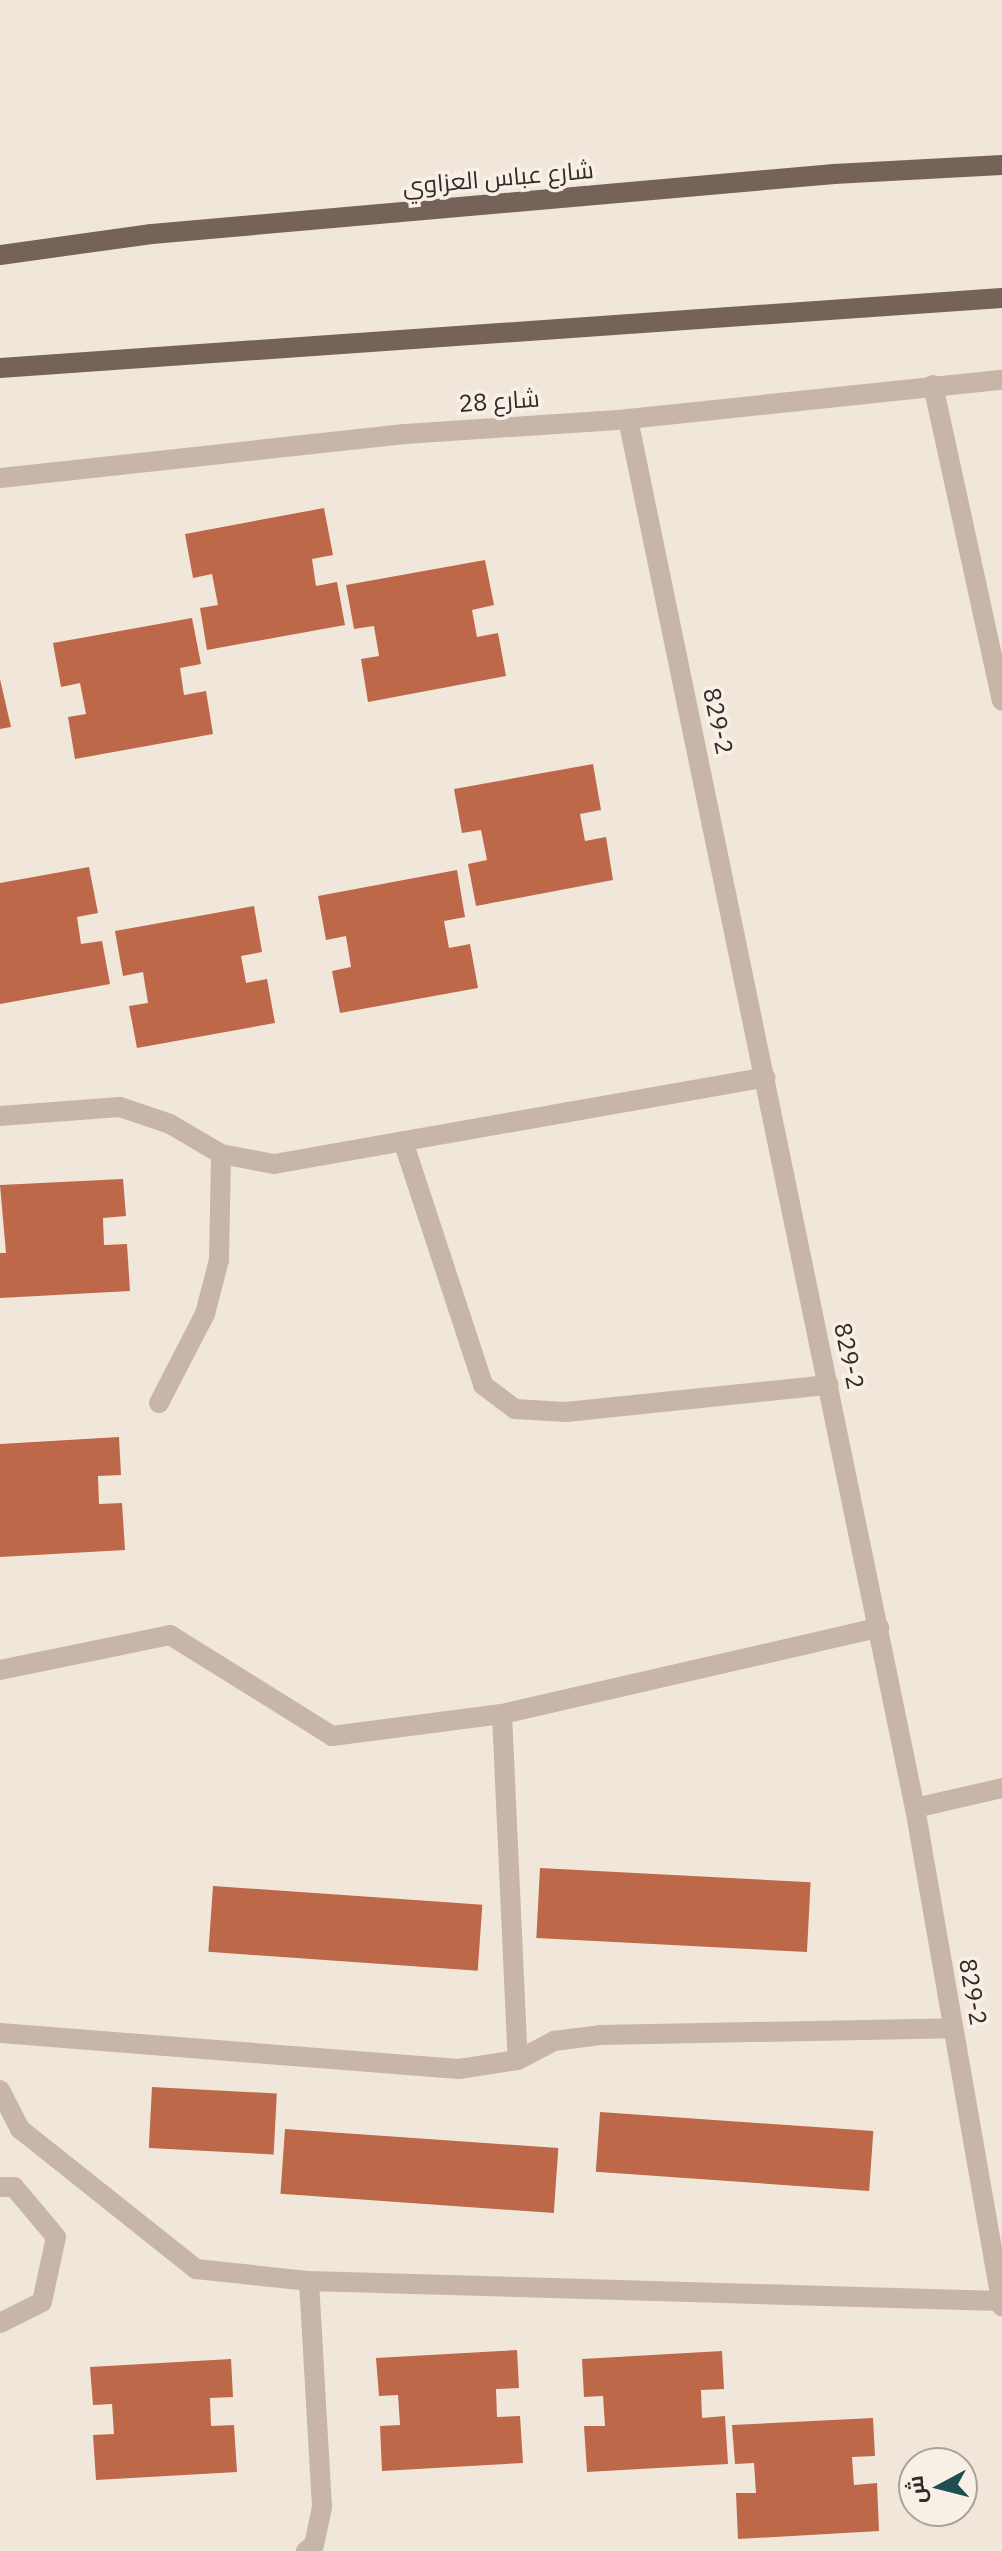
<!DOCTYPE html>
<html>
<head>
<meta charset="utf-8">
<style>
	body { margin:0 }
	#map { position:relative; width:1002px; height:2551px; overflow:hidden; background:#f0e6da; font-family:"IBM Plex Sans",Cairo,sans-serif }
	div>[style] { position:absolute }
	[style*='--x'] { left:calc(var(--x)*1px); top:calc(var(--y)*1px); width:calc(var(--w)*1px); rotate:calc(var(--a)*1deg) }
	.building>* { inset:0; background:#be684a; transform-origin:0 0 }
	.minor>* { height:20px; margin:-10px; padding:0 10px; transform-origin:10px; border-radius:10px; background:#c7b6a7 }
	.primary>* { height:20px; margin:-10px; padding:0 10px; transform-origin:10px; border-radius:10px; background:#756359 }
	span { translate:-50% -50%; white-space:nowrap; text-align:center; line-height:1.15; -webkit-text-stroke:7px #f8f0e6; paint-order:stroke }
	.street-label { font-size:24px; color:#342b27 }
	.north { position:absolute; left:898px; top:2447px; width:80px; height:80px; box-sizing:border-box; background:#f8f0e6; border:2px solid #aaa19a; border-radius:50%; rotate:263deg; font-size:22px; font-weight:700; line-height:32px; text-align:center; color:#342b27 }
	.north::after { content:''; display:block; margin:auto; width:28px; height:36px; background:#1f4e52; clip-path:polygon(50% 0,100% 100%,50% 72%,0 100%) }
</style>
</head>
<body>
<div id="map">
	<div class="building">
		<i style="clip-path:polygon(324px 508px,333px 555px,312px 559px,316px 586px,337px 582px,345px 625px,207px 650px,200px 608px,218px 605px,212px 574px,193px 578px,185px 534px)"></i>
		<i style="clip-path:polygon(485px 560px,494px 605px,472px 610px,477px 637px,498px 633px,506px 676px,368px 702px,361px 659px,379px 656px,374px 626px,354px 629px,346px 585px)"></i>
		<i style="clip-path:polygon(192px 618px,201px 664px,180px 668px,184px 695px,206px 691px,213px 734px,75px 759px,68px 717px,86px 714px,80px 683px,61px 687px,53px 643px)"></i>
		<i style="clip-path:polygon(0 679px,11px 727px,0 729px)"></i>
		<i style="clip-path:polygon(593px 764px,601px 810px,580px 814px,585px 841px,606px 837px,613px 880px,476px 906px,468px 864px,487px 860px,481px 830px,462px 833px,454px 789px)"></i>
		<i style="clip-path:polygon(89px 867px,98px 913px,77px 917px,81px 944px,102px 941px,110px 984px,0 1004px,0 883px)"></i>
		<i style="clip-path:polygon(457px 870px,465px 917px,444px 921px,449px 948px,470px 944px,478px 988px,340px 1013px,332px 971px,351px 967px,346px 936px,326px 940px,318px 896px)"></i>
		<i style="clip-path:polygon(254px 906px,262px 952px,241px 956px,246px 983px,267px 979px,275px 1023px,137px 1048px,129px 1006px,148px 1003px,143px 972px,123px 976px,115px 931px)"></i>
		<i style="clip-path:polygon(123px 1179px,126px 1216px,103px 1218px,104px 1245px,127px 1244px,130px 1291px,0 1298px,0 1253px,6px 1253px,0 1185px)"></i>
		<i style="clip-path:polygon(119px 1437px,121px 1475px,98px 1476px,99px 1504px,122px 1503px,125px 1550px,0 1557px,0 1444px)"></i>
		<i style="left:540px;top:1868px;width:271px;height:70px;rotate:3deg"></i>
		<i style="left:213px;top:1886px;width:270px;height:66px;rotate:4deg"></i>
		<i style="left:152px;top:2087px;width:125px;height:61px;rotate:3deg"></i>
		<i style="left:600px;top:2112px;width:274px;height:60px;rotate:4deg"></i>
		<i style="left:285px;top:2129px;width:274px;height:65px;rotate:4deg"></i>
		<i style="clip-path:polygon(517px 2350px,519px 2388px,496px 2389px,497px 2417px,520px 2416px,523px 2463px,382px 2471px,380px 2426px,400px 2425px,398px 2395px,379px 2396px,376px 2358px)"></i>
		<i style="clip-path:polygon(722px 2351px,724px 2389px,701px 2390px,702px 2418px,725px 2416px,728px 2464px,587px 2472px,584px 2426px,605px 2426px,603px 2396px,584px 2397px,582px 2359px)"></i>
		<i style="clip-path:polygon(231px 2359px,233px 2397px,210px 2398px,211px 2426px,234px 2425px,237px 2472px,96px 2480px,93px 2435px,114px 2434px,112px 2404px,93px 2405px,90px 2367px)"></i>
		<i style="clip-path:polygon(873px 2418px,875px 2456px,852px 2457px,854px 2485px,877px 2483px,879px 2531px,738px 2539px,736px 2493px,756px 2493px,754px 2463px,735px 2464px,732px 2425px)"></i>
	</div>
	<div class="minor">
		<i style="--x:933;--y:385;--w:323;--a:77.7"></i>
		<i style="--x:628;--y:419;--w:1418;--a:78.33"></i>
		<i style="--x:915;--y:1808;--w:506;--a:80.09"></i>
		<i style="--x:0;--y:478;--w:407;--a:-6.2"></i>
		<i style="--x:405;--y:434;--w:224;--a:-3.8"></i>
		<i style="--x:628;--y:419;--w:376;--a:-6"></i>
		<i style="--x:0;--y:1116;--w:120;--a:-4.3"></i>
		<i style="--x:120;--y:1107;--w:53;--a:18.8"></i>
		<i style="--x:170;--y:1124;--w:59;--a:30.5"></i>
		<i style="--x:221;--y:1154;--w:54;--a:10.7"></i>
		<i style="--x:274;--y:1164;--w:499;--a:-10"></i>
		<i style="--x:403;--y:1141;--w:257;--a:71.8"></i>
		<i style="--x:483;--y:1385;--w:40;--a:37"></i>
		<i style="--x:515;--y:1409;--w:51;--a:3.4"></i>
		<i style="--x:566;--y:1412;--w:264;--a:-5.9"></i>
		<i style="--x:159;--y:1403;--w:100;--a:-62.7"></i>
		<i style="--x:205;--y:1314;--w:56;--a:-75.5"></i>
		<i style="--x:219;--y:1260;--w:106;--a:-88.9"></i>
		<i style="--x:0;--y:1670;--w:174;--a:-11.6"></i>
		<i style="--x:170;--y:1635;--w:191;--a:31.9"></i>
		<i style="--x:332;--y:1736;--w:171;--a:-7.4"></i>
		<i style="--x:502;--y:1714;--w:387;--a:-12.9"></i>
		<i style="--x:502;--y:1714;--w:346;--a:87.4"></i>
		<i style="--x:915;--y:1808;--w:89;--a:-12.9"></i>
		<i style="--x:0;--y:2033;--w:460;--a:4.5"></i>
		<i style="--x:459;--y:2069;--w:60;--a:-8.7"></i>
		<i style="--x:518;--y:2060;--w:41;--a:-27.8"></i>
		<i style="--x:554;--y:2041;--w:46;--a:-7.4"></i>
		<i style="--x:600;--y:2035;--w:353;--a:-1.1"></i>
		<i style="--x:0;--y:2090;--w:44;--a:62.9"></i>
		<i style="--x:20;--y:2129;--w:225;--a:38.5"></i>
		<i style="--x:196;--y:2269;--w:114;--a:6.1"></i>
		<i style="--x:309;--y:2281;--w:692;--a:1.66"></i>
		<i style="--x:0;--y:2187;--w:14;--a:0"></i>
		<i style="--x:14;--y:2187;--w:65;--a:50"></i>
		<i style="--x:56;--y:2237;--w:66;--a:102.2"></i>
		<i style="--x:42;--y:2302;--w:47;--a:153.4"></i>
		<i style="--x:306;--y:2551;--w:10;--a:-37"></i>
		<i style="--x:314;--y:2545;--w:39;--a:-78"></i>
		<i style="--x:322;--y:2507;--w:226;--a:-93.3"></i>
	</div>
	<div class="primary">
		<i style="--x:0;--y:255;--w:153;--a:-7.9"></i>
		<i style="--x:152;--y:234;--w:685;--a:-5.03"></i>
		<i style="--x:834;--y:174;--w:168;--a:-3.1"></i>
		<i style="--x:0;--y:368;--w:1004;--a:-4"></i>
	</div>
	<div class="street-label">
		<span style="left:498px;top:178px;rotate:-5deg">شارع عباس العزاوي</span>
		<span style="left:499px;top:401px;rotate:-4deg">شارع 28</span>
		<span style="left:718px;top:721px;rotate:78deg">829-2</span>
		<span style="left:849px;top:1356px;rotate:78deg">829-2</span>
		<span style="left:973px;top:1992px;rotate:80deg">829-2</span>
	</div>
	<div class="north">ش</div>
</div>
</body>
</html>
